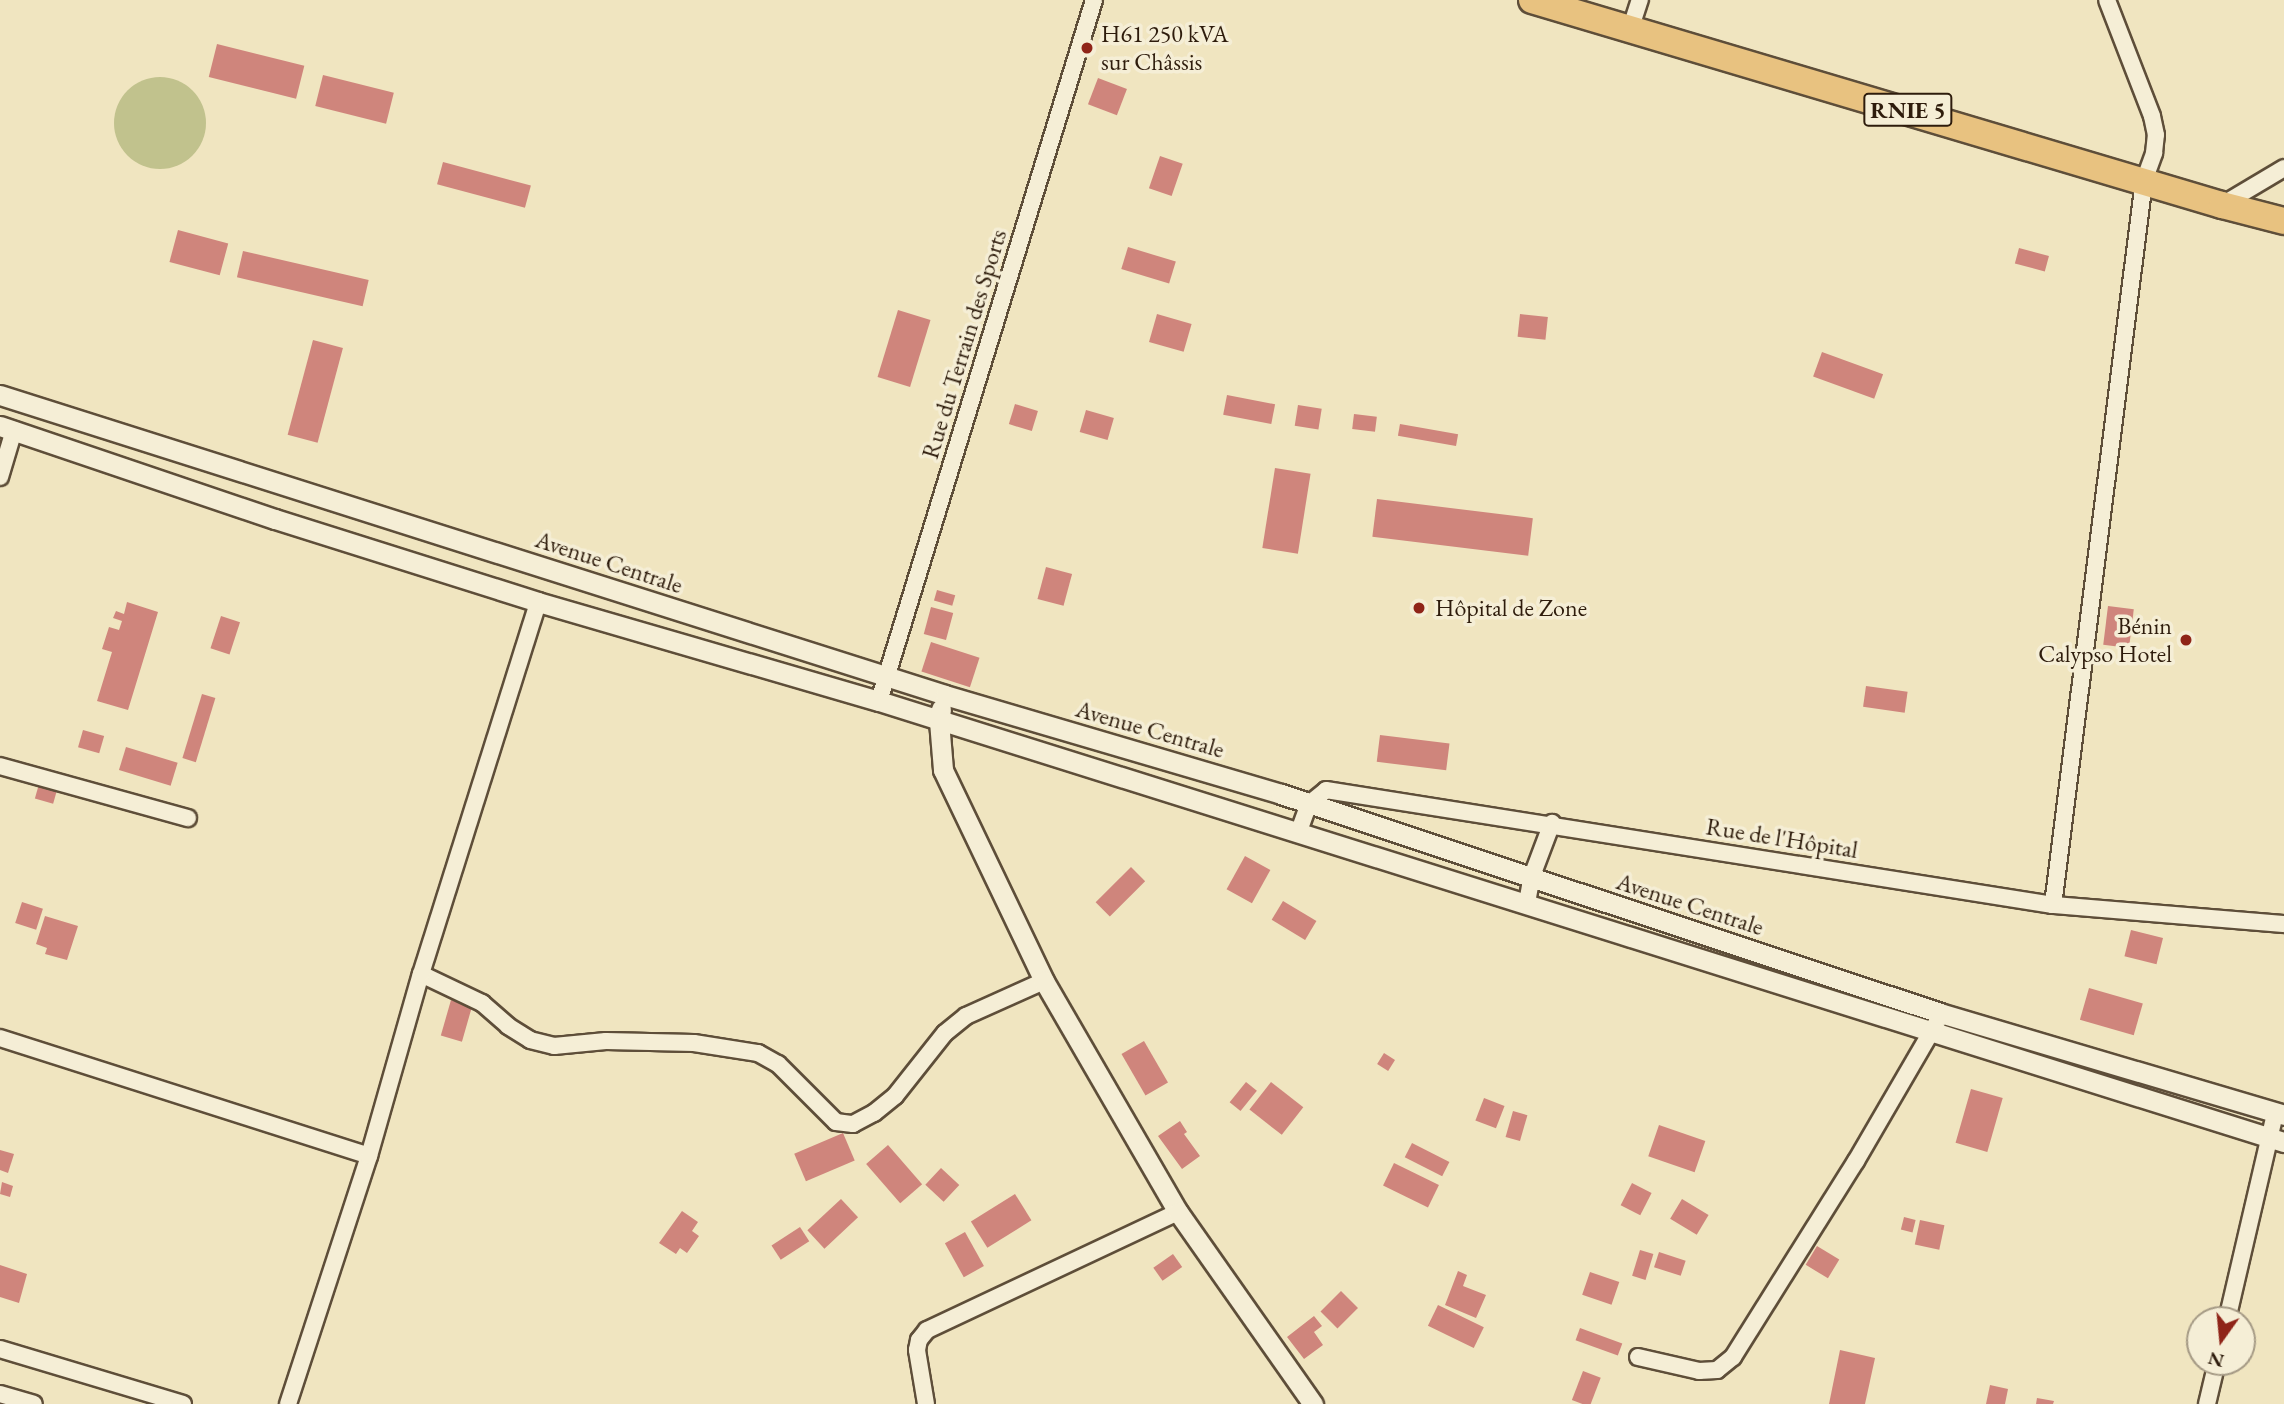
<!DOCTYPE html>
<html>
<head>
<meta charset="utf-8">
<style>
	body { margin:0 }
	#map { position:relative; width:2284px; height:1404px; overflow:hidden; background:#f0e5c0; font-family:"EB Garamond",serif }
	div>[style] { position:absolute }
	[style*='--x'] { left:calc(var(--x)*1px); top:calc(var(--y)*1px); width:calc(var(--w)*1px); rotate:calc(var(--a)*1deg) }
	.green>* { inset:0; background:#c1c28d }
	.round { border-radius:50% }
	.building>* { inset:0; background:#cf857c; transform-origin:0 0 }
	.roads { filter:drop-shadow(2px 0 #5e4e39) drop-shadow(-2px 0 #5e4e39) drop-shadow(0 2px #5e4e39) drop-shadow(0 -2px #5e4e39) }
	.minor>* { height:16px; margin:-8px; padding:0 8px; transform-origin:8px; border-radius:8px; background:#f5eed6 }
	.tertiary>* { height:19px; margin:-9.5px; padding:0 9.5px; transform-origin:9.5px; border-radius:9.5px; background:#f5eed6 }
	.primary>* { height:26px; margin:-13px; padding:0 13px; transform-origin:13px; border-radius:13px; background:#e8c280 }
	.dots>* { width:19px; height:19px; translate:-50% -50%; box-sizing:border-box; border:4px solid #f5eed6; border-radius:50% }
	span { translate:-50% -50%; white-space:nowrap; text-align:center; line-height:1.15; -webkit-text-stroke:7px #f5eed6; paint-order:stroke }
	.shield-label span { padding:2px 5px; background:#f5eed6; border:2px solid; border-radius:5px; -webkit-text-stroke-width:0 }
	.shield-label { font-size:23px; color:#2e1c0c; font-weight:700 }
	.poi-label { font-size:24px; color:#2e1c0c }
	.left { translate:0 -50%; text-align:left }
	.right { translate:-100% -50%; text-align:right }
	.street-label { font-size:24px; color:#2e1c0c }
	.north { position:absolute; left:2186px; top:1306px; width:70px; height:70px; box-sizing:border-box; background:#f5eed6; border:2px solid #a59a85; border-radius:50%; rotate:195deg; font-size:19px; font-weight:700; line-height:28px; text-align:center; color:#2e1c0c }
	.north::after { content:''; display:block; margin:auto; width:24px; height:32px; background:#8f2418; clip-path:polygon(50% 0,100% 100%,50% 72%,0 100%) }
</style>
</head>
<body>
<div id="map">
	<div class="green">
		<i class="round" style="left:114px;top:77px;width:92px;height:92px"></i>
	</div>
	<div class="building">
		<i style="left:217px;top:44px;width:90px;height:34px;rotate:14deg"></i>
		<i style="left:323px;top:75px;width:73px;height:32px;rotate:14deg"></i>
		<i style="left:1098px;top:78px;width:31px;height:28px;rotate:21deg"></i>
		<i style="left:1160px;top:156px;width:24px;height:34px;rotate:19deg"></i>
		<i style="left:443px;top:162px;width:91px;height:23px;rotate:15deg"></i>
		<i style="left:178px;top:230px;width:52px;height:33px;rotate:15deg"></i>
		<i style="left:1128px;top:247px;width:50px;height:23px;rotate:17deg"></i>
		<i style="left:2019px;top:248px;width:31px;height:16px;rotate:15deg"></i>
		<i style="left:243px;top:251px;width:129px;height:27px;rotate:13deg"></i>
		<i style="left:898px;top:310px;width:34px;height:70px;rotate:17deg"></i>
		<i style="left:1157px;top:314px;width:36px;height:29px;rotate:16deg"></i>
		<i style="left:1520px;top:314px;width:28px;height:23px;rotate:6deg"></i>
		<i style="left:313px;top:340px;width:31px;height:98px;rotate:15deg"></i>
		<i style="left:1822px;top:352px;width:65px;height:26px;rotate:20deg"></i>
		<i style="left:1227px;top:395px;width:49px;height:20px;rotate:11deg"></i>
		<i style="left:1015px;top:404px;width:24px;height:21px;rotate:17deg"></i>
		<i style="left:1298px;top:405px;width:24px;height:21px;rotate:9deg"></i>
		<i style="left:1086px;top:410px;width:29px;height:23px;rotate:16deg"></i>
		<i style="left:1354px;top:414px;width:23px;height:15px;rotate:7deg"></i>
		<i style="left:1400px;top:424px;width:59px;height:12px;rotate:10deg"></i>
		<i style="left:1275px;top:468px;width:36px;height:81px;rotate:9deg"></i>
		<i style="left:1377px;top:499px;width:157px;height:38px;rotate:7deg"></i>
		<i style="left:1046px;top:567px;width:27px;height:33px;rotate:15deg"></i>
		<i style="left:937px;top:590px;width:19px;height:11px;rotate:16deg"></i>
		<i style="clip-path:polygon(127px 602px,158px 612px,128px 710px,97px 701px,112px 652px,102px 649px,109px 627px,119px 630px,122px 621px,113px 618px,116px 611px,124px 614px)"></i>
		<i style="left:2108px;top:606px;width:26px;height:39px;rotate:7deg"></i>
		<i style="left:931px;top:607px;width:23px;height:28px;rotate:15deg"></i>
		<i style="left:221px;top:616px;width:20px;height:34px;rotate:18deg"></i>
		<i style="left:931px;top:642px;width:51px;height:31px;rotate:18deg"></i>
		<i style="left:1866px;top:686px;width:42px;height:21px;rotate:8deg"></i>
		<i style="left:202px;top:694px;width:14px;height:67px;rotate:17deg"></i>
		<i style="left:83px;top:730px;width:22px;height:18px;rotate:16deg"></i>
		<i style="left:1380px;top:735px;width:70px;height:27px;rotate:7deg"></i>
		<i style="left:126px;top:747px;width:54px;height:24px;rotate:17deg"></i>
		<i style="left:39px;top:784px;width:19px;height:15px;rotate:16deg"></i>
		<i style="left:1245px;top:856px;width:29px;height:38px;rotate:29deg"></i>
		<i style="left:1131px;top:867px;width:20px;height:50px;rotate:45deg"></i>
		<i style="left:1283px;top:901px;width:39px;height:22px;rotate:31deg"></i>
		<i style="left:22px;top:902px;width:22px;height:22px;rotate:18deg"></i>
		<i style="clip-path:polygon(45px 916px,78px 926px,67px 960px,45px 954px,47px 948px,36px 944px)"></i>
		<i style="left:2131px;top:930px;width:33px;height:27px;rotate:14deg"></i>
		<i style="left:2089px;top:988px;width:56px;height:33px;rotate:16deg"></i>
		<i style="left:451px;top:1000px;width:22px;height:37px;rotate:16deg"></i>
		<i style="left:1144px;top:1041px;width:48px;height:26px;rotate:60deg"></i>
		<i style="left:1384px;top:1053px;width:13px;height:13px;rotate:32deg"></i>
		<i style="left:1246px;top:1082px;width:14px;height:26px;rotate:39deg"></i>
		<i style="left:1271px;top:1082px;width:41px;height:35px;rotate:38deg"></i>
		<i style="left:1971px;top:1089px;width:33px;height:56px;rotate:16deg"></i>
		<i style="left:1484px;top:1098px;width:22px;height:24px;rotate:21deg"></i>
		<i style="left:1513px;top:1111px;width:15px;height:27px;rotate:16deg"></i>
		<i style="clip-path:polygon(1180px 1121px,1187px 1132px,1184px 1134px,1200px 1156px,1182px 1169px,1158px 1136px)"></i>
		<i style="left:1659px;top:1125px;width:49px;height:33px;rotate:19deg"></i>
		<i style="left:843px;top:1133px;width:30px;height:53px;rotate:67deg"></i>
		<i style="left:1412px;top:1143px;width:42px;height:16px;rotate:27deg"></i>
		<i style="left:888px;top:1145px;width:52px;height:29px;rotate:49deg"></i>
		<i style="clip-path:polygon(0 1150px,14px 1154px,8px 1173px,0 1170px)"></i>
		<i style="left:1394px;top:1163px;width:50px;height:25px;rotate:26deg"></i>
		<i style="left:941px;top:1168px;width:25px;height:23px;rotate:43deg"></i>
		<i style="clip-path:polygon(2px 1182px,13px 1186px,10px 1197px,0 1194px)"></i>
		<i style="left:1632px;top:1183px;width:22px;height:25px;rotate:27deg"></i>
		<i style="left:1015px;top:1194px;width:31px;height:52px;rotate:58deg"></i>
		<i style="left:841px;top:1199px;width:25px;height:46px;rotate:47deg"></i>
		<i style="left:1682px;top:1199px;width:31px;height:23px;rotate:31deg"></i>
		<i style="clip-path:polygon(682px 1211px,698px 1222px,692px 1231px,699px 1236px,687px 1253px,680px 1248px,676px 1254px,659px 1243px)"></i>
		<i style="left:1904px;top:1217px;width:12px;height:13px;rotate:14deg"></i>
		<i style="left:1920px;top:1220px;width:25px;height:25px;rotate:12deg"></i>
		<i style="left:800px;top:1227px;width:17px;height:34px;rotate:57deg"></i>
		<i style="left:965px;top:1232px;width:39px;height:23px;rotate:61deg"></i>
		<i style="left:1817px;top:1246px;width:26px;height:22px;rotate:31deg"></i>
		<i style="left:1640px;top:1250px;width:14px;height:27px;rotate:17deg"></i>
		<i style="left:1659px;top:1252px;width:28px;height:16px;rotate:18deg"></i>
		<i style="left:1173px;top:1254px;width:16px;height:24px;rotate:55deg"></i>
		<i style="clip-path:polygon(0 1265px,27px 1274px,19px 1303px,0 1297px)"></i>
		<i style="clip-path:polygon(1458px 1271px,1467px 1275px,1463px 1286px,1486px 1295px,1476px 1318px,1445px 1305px)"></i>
		<i style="left:1590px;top:1272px;width:31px;height:24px;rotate:19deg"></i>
		<i style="left:1341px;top:1291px;width:24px;height:29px;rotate:45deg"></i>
		<i style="left:1438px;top:1305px;width:51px;height:23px;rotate:26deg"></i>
		<i style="clip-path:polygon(1314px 1316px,1322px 1326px,1314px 1332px,1323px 1345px,1304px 1359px,1287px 1337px)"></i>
		<i style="left:1580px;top:1328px;width:45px;height:13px;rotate:20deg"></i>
		<i style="clip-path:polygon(1840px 1350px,1875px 1358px,1865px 1404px,1829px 1404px)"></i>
		<i style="left:1583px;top:1371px;width:19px;height:31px;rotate:21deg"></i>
		<i style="clip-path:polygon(1990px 1385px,2008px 1389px,2005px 1404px,1986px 1404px)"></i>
		<i style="clip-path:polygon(2037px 1398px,2054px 1401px,2053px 1404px,2036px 1404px)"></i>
	</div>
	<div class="roads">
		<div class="minor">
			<i style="--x:1630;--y:30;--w:32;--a:-72"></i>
			<i style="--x:2222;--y:205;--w:72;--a:-30.8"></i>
			<i style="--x:0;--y:477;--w:49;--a:-73.4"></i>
			<i style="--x:879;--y:701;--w:733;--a:-72.95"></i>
			<i style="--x:0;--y:766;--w:195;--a:15.5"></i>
			<i style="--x:1299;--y:831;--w:29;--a:-70"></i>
			<i style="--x:1309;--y:804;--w:22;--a:-39"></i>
			<i style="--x:1326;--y:790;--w:736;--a:8.99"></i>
			<i style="--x:2053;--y:905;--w:232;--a:4.7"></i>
			<i style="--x:1527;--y:903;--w:27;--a:-80"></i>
			<i style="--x:1532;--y:876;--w:57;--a:-69.3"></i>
			<i style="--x:2053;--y:905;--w:730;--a:-82.84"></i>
			<i style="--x:2144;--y:181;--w:30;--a:-70"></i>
			<i style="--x:2154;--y:153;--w:18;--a:-84"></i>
			<i style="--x:2156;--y:135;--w:19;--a:-102"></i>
			<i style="--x:2152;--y:116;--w:124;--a:-111.2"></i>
			<i style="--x:421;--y:974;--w:68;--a:25.4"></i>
			<i style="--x:482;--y:1003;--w:35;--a:41"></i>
			<i style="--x:508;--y:1026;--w:26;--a:32"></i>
			<i style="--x:530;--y:1040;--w:25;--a:14"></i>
			<i style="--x:554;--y:1046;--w:52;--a:-5.5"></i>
			<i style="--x:606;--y:1041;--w:88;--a:1.3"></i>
			<i style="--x:694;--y:1043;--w:65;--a:8.9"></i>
			<i style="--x:758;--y:1053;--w:23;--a:29"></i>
			<i style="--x:778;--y:1064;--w:82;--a:45"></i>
			<i style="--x:836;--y:1122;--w:17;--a:7"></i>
			<i style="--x:853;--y:1124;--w:24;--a:-28"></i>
			<i style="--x:874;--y:1113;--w:27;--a:-39"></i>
			<i style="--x:895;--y:1096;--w:80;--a:-51.6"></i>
			<i style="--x:945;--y:1033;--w:27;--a:-39"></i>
			<i style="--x:966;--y:1016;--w:85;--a:-24.2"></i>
			<i style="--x:0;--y:1038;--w:387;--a:17.7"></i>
			<i style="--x:2227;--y:1320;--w:212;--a:-76.9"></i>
			<i style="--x:0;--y:1349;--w:191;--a:16.7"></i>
			<i style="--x:1638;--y:1357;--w:63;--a:12.9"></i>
			<i style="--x:1699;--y:1371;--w:18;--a:-3"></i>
			<i style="--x:1717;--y:1370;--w:21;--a:-39"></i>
			<i style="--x:1733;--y:1357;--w:231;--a:-57.9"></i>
			<i style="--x:1856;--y:1161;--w:161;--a:-59.8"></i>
			<i style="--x:0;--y:1394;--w:35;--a:16"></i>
			<i style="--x:288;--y:1404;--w:261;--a:-71.9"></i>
			<i style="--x:369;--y:1156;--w:189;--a:-74.1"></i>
			<i style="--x:421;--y:974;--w:390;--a:-72.5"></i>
			<i style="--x:926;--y:1404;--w:55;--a:-99.5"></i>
			<i style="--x:917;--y:1350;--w:10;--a:-79"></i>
			<i style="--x:919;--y:1340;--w:13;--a:-51"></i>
			<i style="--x:927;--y:1330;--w:277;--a:-25.2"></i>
			<i style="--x:2207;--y:1404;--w:43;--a:-76.6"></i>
		</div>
		<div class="tertiary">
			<i style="--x:0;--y:395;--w:991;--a:17.61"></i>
			<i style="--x:945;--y:695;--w:350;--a:16.4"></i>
			<i style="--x:1281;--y:794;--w:694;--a:18.38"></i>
			<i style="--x:1940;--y:1013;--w:359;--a:16.5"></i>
			<i style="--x:0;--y:426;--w:290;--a:18.7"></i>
			<i style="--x:275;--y:519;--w:276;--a:17.5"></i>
			<i style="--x:538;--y:602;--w:355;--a:16.2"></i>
			<i style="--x:879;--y:701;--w:1473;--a:17.43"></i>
			<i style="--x:941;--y:709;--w:12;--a:99"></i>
			<i style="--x:939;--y:721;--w:49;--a:85.3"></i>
			<i style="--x:943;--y:770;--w:234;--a:64.4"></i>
			<i style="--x:1044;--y:981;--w:267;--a:59.9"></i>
			<i style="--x:1178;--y:1212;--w:235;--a:54.9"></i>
		</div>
		<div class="primary">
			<i style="--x:1532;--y:0;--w:720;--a:16.55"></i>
			<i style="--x:2222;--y:205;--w:64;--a:14.5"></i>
		</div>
	</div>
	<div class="dots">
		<i style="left:1087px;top:48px;background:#8f2418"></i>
		<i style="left:1419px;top:608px;background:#8f2418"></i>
		<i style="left:2186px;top:640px;background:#8f2418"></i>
	</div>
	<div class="shield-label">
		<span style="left:1908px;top:110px">RNIE 5</span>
	</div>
	<div class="poi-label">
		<span class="left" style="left:1101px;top:48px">H61 250 kVA<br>sur Châssis</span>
		<span class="left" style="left:1435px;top:608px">Hôpital de Zone</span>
		<span class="right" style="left:2172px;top:640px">Bénin<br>Calypso Hotel</span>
	</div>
	<div class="street-label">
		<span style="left:964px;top:344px;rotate:-73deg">Rue du Terrain des Sports</span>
		<span style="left:609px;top:562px;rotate:18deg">Avenue Centrale</span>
		<span style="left:1150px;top:729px;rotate:16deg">Avenue Centrale</span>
		<span style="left:1782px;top:838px;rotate:9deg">Rue de l'Hôpital</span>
		<span style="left:1690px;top:904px;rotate:18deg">Avenue Centrale</span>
	</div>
	<div class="north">N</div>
</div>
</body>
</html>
